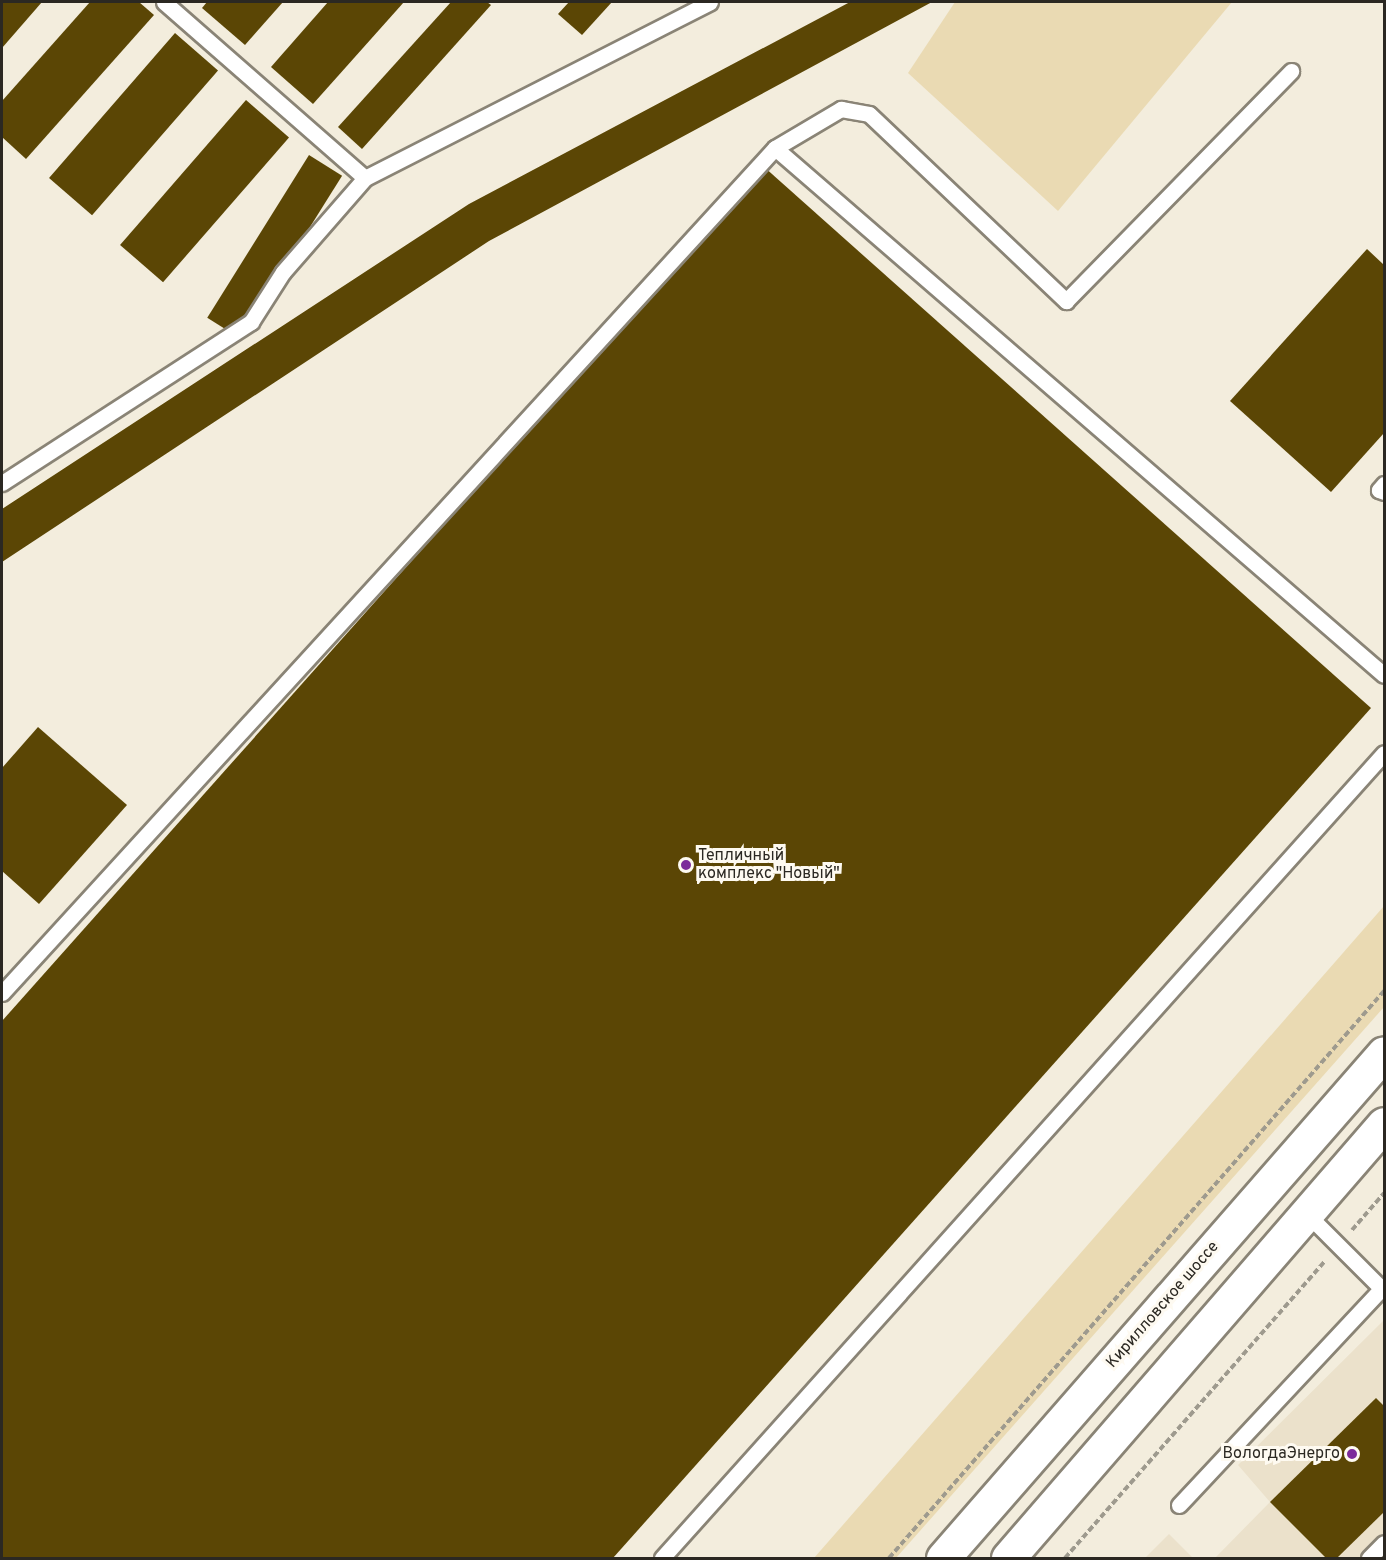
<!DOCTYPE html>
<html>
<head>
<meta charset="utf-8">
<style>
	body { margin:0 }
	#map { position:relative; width:1386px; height:1560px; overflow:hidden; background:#f3eddd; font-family:Overpass,sans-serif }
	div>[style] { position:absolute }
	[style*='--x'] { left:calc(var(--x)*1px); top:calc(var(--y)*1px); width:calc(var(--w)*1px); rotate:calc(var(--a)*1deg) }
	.built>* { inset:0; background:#ebe1cb }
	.green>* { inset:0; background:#eadab3 }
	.building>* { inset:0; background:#5b4605; transform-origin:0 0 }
	.path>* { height:4px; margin-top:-2px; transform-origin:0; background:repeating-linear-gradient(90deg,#9e9a8e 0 6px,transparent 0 9px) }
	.roads { filter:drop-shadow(2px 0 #8a8476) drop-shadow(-2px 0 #8a8476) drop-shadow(0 2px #8a8476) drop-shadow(0 -2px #8a8476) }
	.lane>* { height:15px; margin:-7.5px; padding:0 7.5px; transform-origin:7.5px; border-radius:7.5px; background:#fff }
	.primary>* { height:33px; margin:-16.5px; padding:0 16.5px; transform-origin:16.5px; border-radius:16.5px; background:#fff }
	.dots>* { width:16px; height:16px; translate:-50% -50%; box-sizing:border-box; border:3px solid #fefaf1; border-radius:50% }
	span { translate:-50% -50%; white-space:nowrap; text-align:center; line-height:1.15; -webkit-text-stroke:6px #fefaf1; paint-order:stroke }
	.poi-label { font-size:16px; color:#2b2822 }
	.left { translate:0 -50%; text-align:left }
	.right { translate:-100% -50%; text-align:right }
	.street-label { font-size:16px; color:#2b2822 }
	.frame { position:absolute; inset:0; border:3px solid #2b2822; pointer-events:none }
</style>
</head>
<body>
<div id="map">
	<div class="built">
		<i style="clip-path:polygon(1384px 1320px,1384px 1558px,1215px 1558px,1270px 1502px,1238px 1465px)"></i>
		<i style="clip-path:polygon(1169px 1534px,1193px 1558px,1145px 1558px)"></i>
	</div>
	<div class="green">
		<i style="clip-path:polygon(955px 2px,1232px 2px,1058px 211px,908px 73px)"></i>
		<i style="clip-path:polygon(1384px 906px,1384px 1007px,896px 1558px,814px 1558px)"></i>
	</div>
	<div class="building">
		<i style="clip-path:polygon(2px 2px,42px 2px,2px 48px)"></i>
		<i style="clip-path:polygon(90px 2px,139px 2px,154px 15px,26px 159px,2px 137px,2px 101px)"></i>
		<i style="clip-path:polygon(207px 2px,283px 2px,245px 45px,202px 8px)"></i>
		<i style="clip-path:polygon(328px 2px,404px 2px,313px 104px,271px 67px)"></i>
		<i style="clip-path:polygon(451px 2px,487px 2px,491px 5px,362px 149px,338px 127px)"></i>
		<i style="clip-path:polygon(569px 2px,612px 2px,582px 35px,558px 14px)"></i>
		<i style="clip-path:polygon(850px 2px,932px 2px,489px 241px,2px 562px,2px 509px,469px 204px)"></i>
		<i style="left:175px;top:33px;width:57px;height:192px;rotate:41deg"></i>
		<i style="left:246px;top:100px;width:57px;height:192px;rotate:41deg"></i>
		<i style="left:309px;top:155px;width:39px;height:192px;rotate:32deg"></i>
		<i style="clip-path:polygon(763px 166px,1371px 708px,613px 1558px,2px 1558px,2px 1021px)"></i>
		<i style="clip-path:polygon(1367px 249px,1384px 265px,1384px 433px,1331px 492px,1230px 401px)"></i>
		<i style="clip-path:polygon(38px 727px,127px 805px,39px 904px,2px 871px,2px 768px)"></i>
		<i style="clip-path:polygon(1376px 1398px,1384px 1406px,1384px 1512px,1337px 1558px,1326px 1558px,1270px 1502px)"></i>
	</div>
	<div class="path">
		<i style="--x:1352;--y:1230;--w:49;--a:-49.1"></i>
		<i style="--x:889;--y:1558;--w:753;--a:-48.88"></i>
		<i style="--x:1065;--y:1558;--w:395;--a:-48.8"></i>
	</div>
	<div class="roads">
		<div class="lane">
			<i style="--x:164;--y:2;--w:267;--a:41.2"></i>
			<i style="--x:365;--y:178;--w:387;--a:-27"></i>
			<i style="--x:775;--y:148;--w:805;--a:40.87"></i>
			<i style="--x:2;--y:483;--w:297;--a:-32.9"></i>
			<i style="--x:251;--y:322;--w:59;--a:-57.4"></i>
			<i style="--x:283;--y:272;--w:125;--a:-48.9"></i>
			<i style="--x:1384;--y:484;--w:8;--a:130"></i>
			<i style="--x:1379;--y:490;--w:5;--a:22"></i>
			<i style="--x:2;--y:993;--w:1145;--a:-47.55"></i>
			<i style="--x:775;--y:148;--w:77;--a:-30.6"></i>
			<i style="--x:841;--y:109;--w:28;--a:10"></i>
			<i style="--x:869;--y:114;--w:272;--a:43.5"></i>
			<i style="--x:1066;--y:301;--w:322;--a:-45.6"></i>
			<i style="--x:1306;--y:1213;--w:110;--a:45"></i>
			<i style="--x:1179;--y:1505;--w:297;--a:-46.9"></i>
			<i style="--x:662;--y:1558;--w:1081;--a:-48.11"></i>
			<i style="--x:1369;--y:1558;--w:21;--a:-45"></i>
		</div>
		<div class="primary">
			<i style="--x:943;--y:1558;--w:670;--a:-48.87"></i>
			<i style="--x:1008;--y:1558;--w:574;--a:-49.1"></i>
		</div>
	</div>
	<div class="dots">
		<i style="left:686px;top:865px;background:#7c2b9b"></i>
		<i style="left:1352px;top:1454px;background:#7c2b9b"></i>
	</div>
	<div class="poi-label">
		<span class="left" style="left:698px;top:865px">Тепличный<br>комплекс "Новый"</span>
		<span class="right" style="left:1340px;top:1454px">ВологдаЭнерго</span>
	</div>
	<div class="street-label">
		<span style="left:1163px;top:1305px;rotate:-49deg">Кирилловское шоссе</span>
	</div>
	<div class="frame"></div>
</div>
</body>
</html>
